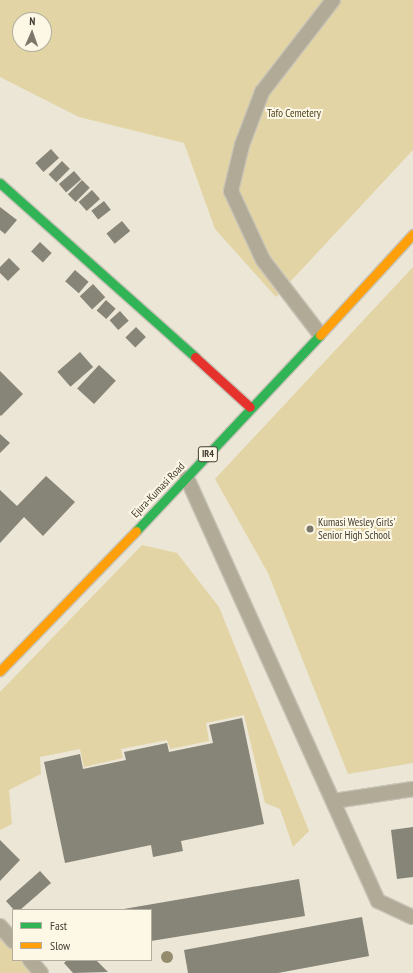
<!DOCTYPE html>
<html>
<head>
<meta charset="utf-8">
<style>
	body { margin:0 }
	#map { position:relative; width:413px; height:973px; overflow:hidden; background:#ebe6d5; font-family:"PT Sans Narrow",sans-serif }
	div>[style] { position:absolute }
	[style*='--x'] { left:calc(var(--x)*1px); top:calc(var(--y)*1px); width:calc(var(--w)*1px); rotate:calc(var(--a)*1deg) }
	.green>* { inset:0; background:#e3d4a5 }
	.building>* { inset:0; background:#878478; transform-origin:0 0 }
	.roads { filter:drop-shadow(1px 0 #c7c3b6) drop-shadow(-1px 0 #c7c3b6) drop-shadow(0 1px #c7c3b6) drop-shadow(0 -1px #c7c3b6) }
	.lane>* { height:14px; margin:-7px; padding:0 7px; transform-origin:7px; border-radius:7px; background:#b1aa97 }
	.fast>* { height:9px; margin:-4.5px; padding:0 4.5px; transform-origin:4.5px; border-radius:4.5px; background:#30b455 }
	.slow>* { height:9px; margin:-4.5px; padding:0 4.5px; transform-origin:4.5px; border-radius:4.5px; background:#ff9f0a }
	.jam>* { height:9px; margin:-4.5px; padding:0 4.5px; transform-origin:4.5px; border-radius:4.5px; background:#e5322d }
	.trees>* { width:12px; height:12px; margin:-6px; border-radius:50%; background:#958c70 }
	.dots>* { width:11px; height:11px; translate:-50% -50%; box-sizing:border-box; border:2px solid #fdf7e6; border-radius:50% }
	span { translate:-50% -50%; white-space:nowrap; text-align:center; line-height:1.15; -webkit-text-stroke:4px #fdf7e6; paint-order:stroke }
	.shield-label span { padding:1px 3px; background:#fdf7e6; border:1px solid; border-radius:3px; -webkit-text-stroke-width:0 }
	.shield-label { font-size:10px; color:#413d31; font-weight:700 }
	.park-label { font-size:11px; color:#4f431d }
	.street-label { font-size:11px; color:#413d31 }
	.poi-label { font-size:11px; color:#413d31 }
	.left { translate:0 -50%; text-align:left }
	.legend { position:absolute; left:12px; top:909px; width:140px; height:52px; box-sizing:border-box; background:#fdf7e6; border:1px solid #b2ad9e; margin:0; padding:5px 7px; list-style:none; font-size:12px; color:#413d31 }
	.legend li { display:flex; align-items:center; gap:8px; height:20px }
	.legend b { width:20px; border:1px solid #b2ad9e }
	.north { position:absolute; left:12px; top:12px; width:40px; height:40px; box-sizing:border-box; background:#fdf7e6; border:1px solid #b2ad9e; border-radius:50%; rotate:2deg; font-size:11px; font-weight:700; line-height:16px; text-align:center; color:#413d31 }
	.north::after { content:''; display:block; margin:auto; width:14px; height:18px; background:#7c786a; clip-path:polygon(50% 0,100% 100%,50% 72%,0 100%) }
</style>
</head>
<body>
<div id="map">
	<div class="green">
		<i style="clip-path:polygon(evenodd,0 0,413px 0,413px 150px,276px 297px,215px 229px,184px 143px,79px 117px,0 77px,0 0,20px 20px,44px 20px,44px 44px,20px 44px,20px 20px)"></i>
		<i style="clip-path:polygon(413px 267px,413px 763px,348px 774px,268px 573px,215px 479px)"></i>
		<i style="clip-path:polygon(142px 545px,177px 553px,219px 607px,309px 831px,293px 847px,280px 809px,265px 803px,244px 715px,206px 723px,209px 741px,170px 749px,167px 740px,121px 749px,123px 758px,84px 767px,80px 749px,40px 757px,41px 774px,9px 790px,12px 824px,0 830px,0 692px)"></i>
		<i style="clip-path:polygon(0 932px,13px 947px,13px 960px,25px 960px,36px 973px,0 973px)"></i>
	</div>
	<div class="building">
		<i style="left:51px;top:149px;width:12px;height:21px;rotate:48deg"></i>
		<i style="left:62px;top:161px;width:11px;height:19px;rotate:45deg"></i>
		<i style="left:74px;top:171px;width:11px;height:20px;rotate:49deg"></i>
		<i style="left:82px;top:180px;width:11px;height:20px;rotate:45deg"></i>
		<i style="left:92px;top:190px;width:12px;height:18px;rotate:48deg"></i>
		<i style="left:104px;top:201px;width:11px;height:16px;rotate:52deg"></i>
		<i style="clip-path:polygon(0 207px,17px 220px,5px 234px,0 230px)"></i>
		<i style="left:122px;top:221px;width:13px;height:20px;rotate:51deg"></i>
		<i style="left:40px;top:242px;width:16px;height:13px;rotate:43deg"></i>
		<i style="clip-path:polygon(9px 258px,20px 269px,8px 281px,0 273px,0 267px)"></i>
		<i style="left:75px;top:270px;width:18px;height:15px;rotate:41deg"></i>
		<i style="left:93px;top:284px;width:18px;height:18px;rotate:47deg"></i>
		<i style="left:106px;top:300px;width:13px;height:14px;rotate:42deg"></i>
		<i style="left:120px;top:311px;width:13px;height:14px;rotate:48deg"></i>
		<i style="left:136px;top:327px;width:14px;height:15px;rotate:45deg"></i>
		<i style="left:80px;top:352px;width:20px;height:30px;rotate:49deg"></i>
		<i style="left:99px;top:365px;width:23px;height:32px;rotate:43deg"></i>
		<i style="clip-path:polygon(0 371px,23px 394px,1px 416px,0 415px)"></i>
		<i style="clip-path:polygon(0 434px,10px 443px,0 453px)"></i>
		<i style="clip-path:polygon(46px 476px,75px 502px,43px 536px,24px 517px,0 543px,0 490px,17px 506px)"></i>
		<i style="clip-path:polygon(242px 718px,264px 824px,181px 841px,183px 851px,153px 857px,151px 845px,65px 863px,44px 762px,80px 754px,83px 769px,126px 760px,124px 752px,167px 743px,169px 752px,213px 743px,209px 725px)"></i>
		<i style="clip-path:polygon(413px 827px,413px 877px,397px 879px,391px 830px)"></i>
		<i style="clip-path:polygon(0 840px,20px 860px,0 881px)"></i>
		<i style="clip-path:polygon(40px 871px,51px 883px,20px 910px,14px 910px,6px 901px)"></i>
		<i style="clip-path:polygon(299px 879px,305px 916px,151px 941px,151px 910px,118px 910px)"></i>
		<i style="clip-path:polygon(362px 917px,369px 956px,278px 973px,188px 973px,184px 950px)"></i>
		<i style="clip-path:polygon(67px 960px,96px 960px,108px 972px,73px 973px,64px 963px)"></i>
	</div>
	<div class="roads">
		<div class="lane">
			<i style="--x:319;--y:333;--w:92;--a:-127.5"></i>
			<i style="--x:263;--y:260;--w:76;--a:-114.9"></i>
			<i style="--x:231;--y:191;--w:47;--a:-76.6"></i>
			<i style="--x:242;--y:145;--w:57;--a:-69.3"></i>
			<i style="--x:262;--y:92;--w:116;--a:-52.3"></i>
			<i style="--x:187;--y:478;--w:464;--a:65.7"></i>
			<i style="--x:378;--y:901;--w:38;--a:25"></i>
			<i style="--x:334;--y:801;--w:80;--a:-8.6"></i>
			<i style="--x:0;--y:926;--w:20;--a:49"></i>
			<i style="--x:30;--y:960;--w:17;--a:50"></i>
		</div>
		<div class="fast">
			<i style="--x:0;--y:183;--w:261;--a:41.7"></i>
			<i style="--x:136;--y:531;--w:269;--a:-46.8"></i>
		</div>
		<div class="slow">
			<i style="--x:320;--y:335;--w:137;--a:-47.4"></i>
			<i style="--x:0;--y:671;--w:195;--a:-45.8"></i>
		</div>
		<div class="jam">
			<i style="--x:195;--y:357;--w:74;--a:42.3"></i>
		</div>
	</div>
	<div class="trees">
		<i style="left:167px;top:957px"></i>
	</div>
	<div class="dots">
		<i style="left:310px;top:529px;background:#7c786a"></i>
	</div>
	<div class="shield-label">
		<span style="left:208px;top:454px">IR4</span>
	</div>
	<div class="park-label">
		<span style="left:294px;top:113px">Tafo Cemetery</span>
	</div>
	<div class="street-label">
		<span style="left:158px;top:490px;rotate:-46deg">Ejura-Kumasi Road</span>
	</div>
	<div class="poi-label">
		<span class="left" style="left:318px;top:529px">Kumasi Wesley Girls'<br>Senior High School</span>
	</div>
	<ul class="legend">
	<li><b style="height:5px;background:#30b455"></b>Fast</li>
	<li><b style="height:5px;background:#ff9f0a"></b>Slow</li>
	</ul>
	<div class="north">N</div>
</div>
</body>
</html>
